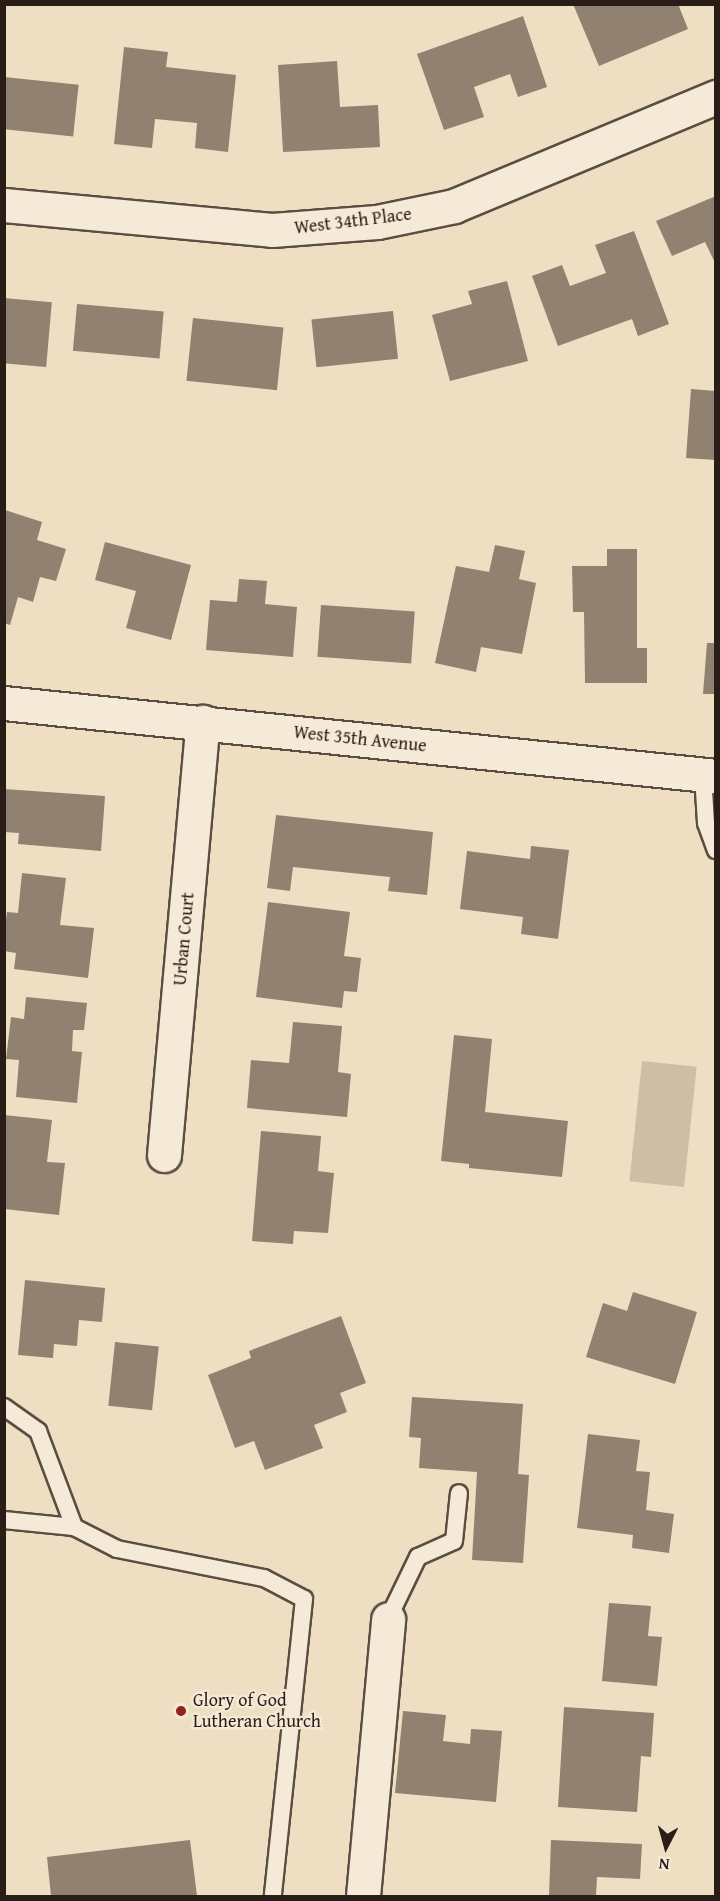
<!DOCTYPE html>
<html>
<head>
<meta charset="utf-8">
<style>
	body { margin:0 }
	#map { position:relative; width:720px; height:1901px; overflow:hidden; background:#efdfc2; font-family:"Gentium Book Plus",serif }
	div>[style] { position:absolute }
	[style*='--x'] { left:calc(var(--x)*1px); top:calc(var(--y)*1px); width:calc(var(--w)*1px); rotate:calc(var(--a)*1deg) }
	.green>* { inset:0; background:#cebea5; transform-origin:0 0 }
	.building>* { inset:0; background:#908170; transform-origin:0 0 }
	.roads { filter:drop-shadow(2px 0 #5b4d42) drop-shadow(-2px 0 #5b4d42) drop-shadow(0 2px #5b4d42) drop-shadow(0 -2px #5b4d42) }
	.service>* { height:16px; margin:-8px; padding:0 8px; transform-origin:8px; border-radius:8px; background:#f5ead7 }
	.minor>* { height:33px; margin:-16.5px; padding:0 16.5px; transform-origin:16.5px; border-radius:16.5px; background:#f5ead7 }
	.dots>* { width:16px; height:16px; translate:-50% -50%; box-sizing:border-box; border:3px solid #f5ead7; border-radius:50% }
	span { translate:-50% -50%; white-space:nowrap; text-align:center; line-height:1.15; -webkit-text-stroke:4.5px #f5ead7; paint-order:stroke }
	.street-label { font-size:18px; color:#2a1c17 }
	.poi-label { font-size:18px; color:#2a1c17 }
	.left { translate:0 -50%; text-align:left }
	.frame { position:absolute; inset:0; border:6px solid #2a1c17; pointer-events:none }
	.north { position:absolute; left:636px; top:1817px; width:60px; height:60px; -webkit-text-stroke:4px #f5ead7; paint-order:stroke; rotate:186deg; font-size:16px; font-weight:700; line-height:24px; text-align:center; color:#2a1c17 }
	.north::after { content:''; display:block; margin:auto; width:21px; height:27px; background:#2a1c17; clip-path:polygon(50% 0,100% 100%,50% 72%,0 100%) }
</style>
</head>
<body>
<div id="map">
	<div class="green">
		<i style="left:642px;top:1061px;width:55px;height:121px;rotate:6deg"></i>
	</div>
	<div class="building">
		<i style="clip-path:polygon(573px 4px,678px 4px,688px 29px,599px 66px)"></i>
		<i style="clip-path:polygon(523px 16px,547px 87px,518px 97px,510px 74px,474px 87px,484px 117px,444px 130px,417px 54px)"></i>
		<i style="clip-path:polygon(124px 47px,168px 52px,166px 67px,236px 75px,228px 152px,195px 148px,197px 123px,155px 119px,152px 148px,114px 144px)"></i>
		<i style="clip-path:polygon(337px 61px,340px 107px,378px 105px,380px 147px,283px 152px,278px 65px)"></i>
		<i style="left:4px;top:77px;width:75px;height:52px;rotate:6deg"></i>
		<i style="clip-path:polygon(716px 196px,716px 265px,705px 242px,672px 256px,656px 221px)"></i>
		<i style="clip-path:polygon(634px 231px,669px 324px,638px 336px,632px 319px,558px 346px,532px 276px,562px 265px,570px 286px,606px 273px,595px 245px)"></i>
		<i style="clip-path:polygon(507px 281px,528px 361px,450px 381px,432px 315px,472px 304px,468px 291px)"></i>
		<i style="left:4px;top:298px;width:48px;height:65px;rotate:5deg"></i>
		<i style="left:77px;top:304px;width:87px;height:47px;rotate:5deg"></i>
		<i style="left:393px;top:311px;width:48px;height:82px;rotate:84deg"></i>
		<i style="left:193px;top:318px;width:91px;height:63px;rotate:6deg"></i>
		<i style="clip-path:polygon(691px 389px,716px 391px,716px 460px,686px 458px)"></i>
		<i style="clip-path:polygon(5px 510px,42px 522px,37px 540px,66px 549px,56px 581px,40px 577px,33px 602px,18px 597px,10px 625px,4px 623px)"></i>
		<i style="clip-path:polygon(105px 542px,191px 565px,171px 640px,126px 628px,136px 591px,95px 580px)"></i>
		<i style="clip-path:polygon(495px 545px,525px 551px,519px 579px,536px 583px,522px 654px,481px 647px,476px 672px,435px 663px,456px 566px,489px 572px)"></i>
		<i style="clip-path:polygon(607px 549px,637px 549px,637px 648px,647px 648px,647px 683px,585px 683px,584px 612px,573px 612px,572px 566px,607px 566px)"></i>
		<i style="clip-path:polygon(239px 579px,267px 581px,265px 604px,297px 607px,293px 657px,206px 650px,210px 600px,237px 602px)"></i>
		<i style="left:321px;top:605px;width:94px;height:52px;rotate:4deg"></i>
		<i style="clip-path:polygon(707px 643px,716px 643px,716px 694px,703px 694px)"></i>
		<i style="clip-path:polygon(4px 789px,105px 796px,101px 851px,18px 844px,19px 833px,4px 832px)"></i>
		<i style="clip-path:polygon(276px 815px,433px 832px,427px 895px,388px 891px,390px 877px,293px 867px,290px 891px,267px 888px)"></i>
		<i style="clip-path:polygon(531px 846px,569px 850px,558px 939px,521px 934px,523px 917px,460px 909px,467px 851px,530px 859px)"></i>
		<i style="clip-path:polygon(22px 873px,66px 878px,60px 925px,94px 928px,88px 978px,14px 969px,16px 953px,4px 951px,4px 934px,7px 912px,18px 913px)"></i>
		<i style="clip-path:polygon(268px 902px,350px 912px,344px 956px,361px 958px,357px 992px,344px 991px,342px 1008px,256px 997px)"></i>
		<i style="clip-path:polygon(26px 997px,87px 1003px,84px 1030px,73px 1030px,72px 1051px,82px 1052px,77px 1103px,16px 1097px,19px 1060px,6px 1059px,11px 1017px,24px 1019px)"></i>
		<i style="clip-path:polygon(293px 1022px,342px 1026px,338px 1072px,351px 1074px,347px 1117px,247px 1108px,251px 1060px,289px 1063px)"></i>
		<i style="clip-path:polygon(454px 1035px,492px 1039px,485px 1112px,568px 1121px,562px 1177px,469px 1168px,469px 1164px,441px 1161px)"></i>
		<i style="clip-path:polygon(4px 1115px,52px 1120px,47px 1162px,65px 1163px,59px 1215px,4px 1209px)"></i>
		<i style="clip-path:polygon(261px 1131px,321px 1136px,318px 1171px,334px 1173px,328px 1233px,294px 1231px,293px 1244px,252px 1241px)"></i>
		<i style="clip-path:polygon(25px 1280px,105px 1288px,102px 1322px,79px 1320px,77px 1346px,54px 1344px,53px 1358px,18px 1355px)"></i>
		<i style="clip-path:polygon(633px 1292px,697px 1312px,675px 1384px,586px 1357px,603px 1303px,627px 1311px)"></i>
		<i style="clip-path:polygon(341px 1316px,366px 1383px,340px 1393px,347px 1412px,314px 1425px,323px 1448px,265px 1470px,254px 1441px,235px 1448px,208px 1375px,251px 1358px,249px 1351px)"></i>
		<i style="left:115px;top:1342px;width:44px;height:64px;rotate:6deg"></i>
		<i style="clip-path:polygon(412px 1397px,523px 1404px,518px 1474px,529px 1475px,523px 1563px,472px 1560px,477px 1472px,419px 1468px,421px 1438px,409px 1437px)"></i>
		<i style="clip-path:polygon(588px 1434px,640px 1440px,636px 1471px,650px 1472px,646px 1510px,674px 1514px,669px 1553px,632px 1548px,633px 1535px,577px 1528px)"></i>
		<i style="clip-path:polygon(609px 1603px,651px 1606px,648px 1636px,662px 1637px,657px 1686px,602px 1681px)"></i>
		<i style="clip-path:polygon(564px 1707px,654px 1713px,651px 1757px,641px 1756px,637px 1812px,558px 1807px)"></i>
		<i style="clip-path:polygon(403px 1711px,446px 1715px,443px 1741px,470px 1744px,471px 1729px,502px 1731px,496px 1802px,395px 1793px)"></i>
		<i style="clip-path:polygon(190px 1840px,197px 1896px,51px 1896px,47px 1857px)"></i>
		<i style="clip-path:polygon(551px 1840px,642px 1844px,640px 1879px,597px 1877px,596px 1896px,549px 1896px)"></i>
	</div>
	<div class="roads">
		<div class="service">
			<i style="--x:703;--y:775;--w:48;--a:86.4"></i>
			<i style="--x:706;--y:823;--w:29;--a:70"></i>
			<i style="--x:4;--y:1407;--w:42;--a:35.2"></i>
			<i style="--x:38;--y:1431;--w:103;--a:69.4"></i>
			<i style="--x:4;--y:1520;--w:70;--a:5.7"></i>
			<i style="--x:74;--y:1527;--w:48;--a:27.1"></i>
			<i style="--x:117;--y:1549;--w:150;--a:11.2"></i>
			<i style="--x:264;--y:1578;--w:45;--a:27.7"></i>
			<i style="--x:304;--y:1599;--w:299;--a:96"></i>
			<i style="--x:388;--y:1619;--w:69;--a:-64.2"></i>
			<i style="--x:418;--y:1557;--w:39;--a:-24"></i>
			<i style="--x:454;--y:1541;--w:48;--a:-84.1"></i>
		</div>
		<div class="minor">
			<i style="--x:4;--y:205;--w:269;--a:5.3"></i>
			<i style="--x:272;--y:230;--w:105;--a:-4.4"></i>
			<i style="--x:377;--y:222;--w:79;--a:-11.7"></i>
			<i style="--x:454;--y:206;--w:284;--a:-22.6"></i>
			<i style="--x:4;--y:703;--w:716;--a:5.85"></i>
			<i style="--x:164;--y:1155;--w:435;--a:-84.9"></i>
			<i style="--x:363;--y:1896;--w:278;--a:-84.8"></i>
		</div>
	</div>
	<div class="dots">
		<i style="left:181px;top:1711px;background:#8f2418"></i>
	</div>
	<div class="street-label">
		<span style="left:353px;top:221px;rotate:-7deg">West 34th Place</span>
		<span style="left:360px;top:739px;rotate:6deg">West 35th Avenue</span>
		<span style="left:184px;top:939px;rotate:-85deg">Urban Court</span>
	</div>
	<div class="poi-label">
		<span class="left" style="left:193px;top:1711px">Glory of God<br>Lutheran Church</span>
	</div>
	<div class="frame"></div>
	<div class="north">N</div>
</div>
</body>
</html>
